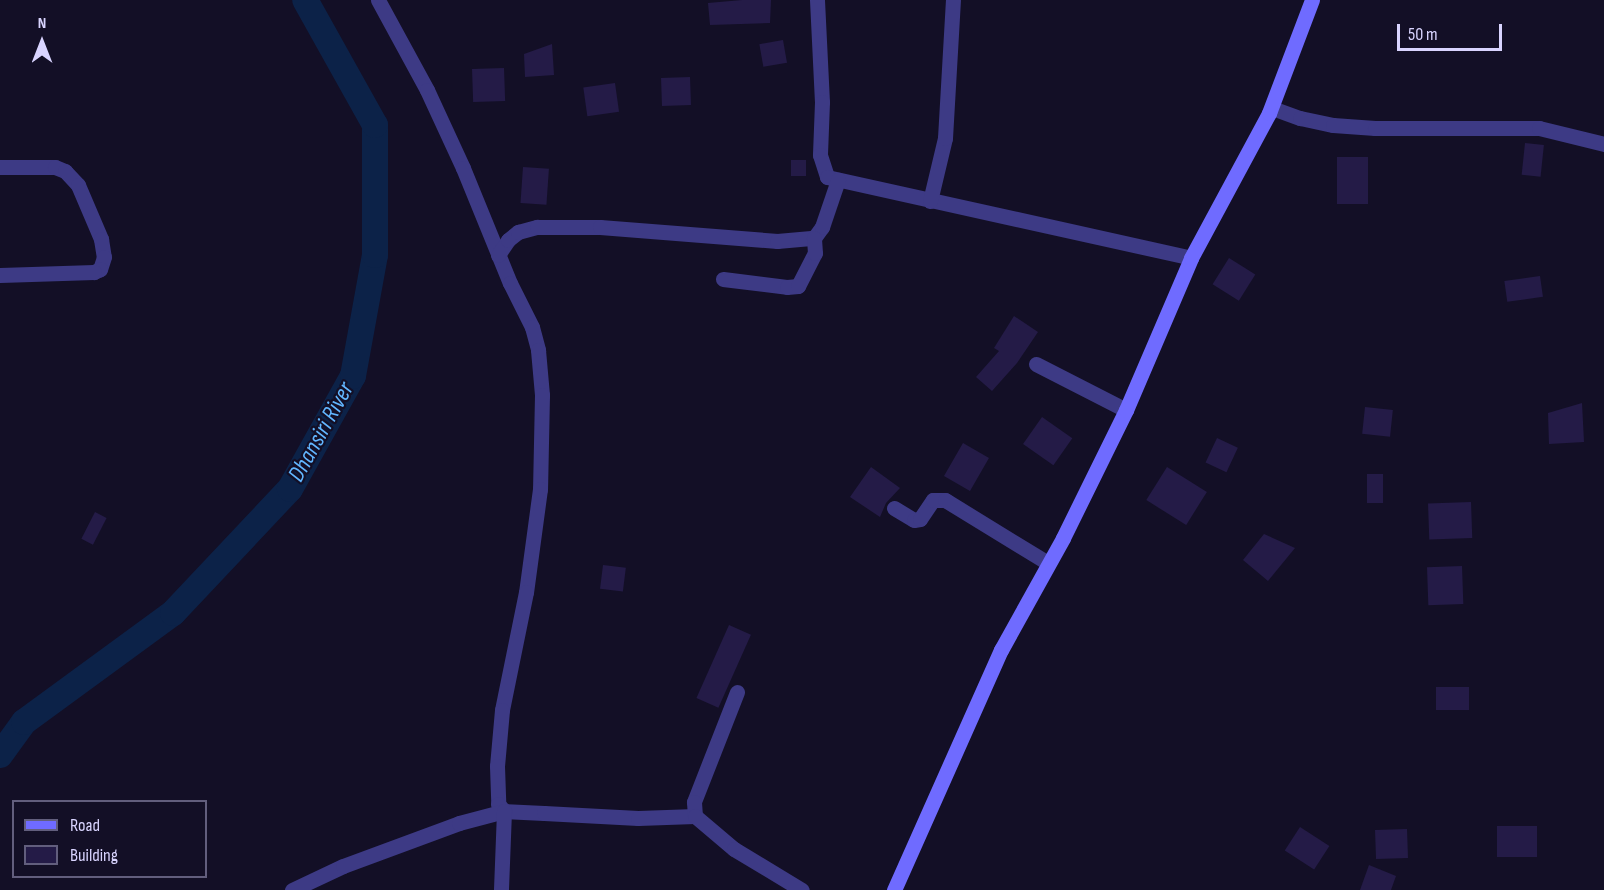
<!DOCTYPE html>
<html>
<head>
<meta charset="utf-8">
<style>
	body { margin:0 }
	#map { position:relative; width:1604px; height:890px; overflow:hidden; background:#130f26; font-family:"Sofia Sans Condensed",sans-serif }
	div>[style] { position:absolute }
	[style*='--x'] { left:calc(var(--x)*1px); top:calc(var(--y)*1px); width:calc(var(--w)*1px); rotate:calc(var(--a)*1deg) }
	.river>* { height:26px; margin:-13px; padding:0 13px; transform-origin:13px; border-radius:13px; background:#0c2248 }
	.building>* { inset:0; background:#241b47; transform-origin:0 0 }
	.street>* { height:15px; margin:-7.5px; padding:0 7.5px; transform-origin:7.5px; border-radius:7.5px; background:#3d3a85 }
	.secondary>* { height:15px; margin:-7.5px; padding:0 7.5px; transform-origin:7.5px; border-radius:7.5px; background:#6f6bff }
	span { translate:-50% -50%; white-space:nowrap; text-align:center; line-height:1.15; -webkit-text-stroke:4.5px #130f26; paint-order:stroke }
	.water-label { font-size:24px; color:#62b6ff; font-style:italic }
	.legend { position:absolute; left:12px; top:800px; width:195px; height:78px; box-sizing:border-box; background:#130f26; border:2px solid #625e7d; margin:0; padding:8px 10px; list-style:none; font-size:18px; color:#d9d4ff }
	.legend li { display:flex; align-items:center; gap:12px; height:30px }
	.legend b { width:30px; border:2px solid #625e7d }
	.north { position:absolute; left:12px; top:12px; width:60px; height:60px; -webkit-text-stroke:4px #130f26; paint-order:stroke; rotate:0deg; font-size:16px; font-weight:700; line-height:24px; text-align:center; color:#d9d4ff }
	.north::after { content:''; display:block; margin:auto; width:21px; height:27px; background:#d9d4ff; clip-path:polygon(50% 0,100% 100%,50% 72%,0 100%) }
	.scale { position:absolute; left:1397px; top:24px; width:105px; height:27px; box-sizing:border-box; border:3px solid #d9d4ff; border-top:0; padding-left:8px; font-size:18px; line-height:21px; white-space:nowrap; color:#d9d4ff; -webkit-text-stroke:4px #130f26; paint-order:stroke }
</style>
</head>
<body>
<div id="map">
	<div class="river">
		<i style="--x:0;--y:755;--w:41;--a:-54"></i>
		<i style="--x:24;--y:722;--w:185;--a:-36.2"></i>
		<i style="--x:173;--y:613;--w:170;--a:-46.7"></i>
		<i style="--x:290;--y:489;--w:129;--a:-60.9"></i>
		<i style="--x:353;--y:376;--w:123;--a:-79.7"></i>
		<i style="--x:375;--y:255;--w:130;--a:-90"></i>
		<i style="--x:375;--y:125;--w:143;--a:-119.2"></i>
	</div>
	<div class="building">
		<i style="clip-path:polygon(742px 0,771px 0,770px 23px,710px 25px,708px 3px)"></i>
		<i style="left:783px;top:40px;width:23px;height:24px;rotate:80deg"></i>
		<i style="clip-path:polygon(552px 44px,554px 75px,525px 77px,524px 54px)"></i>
		<i style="left:504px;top:68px;width:33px;height:32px;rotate:88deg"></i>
		<i style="left:690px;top:77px;width:28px;height:29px;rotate:88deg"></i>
		<i style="left:615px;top:83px;width:29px;height:32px;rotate:82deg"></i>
		<i style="left:1525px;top:143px;width:19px;height:32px;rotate:6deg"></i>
		<i style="left:1337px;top:157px;width:31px;height:47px"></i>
		<i style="left:791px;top:160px;width:15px;height:16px"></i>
		<i style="left:523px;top:167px;width:26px;height:36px;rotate:4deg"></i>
		<i style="left:1229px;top:258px;width:31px;height:31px;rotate:32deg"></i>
		<i style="left:1540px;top:276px;width:21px;height:36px;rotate:82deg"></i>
		<i style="clip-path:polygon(1014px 316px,1038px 332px,1017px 363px,992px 391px,976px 377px,999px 351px,994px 348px)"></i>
		<i style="clip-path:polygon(1582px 403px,1584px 442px,1549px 444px,1548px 413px)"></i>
		<i style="left:1365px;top:407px;width:28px;height:27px;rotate:6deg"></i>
		<i style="left:1042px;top:417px;width:37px;height:33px;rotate:35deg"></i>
		<i style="left:1217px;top:438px;width:23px;height:27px;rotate:25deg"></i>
		<i style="left:963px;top:443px;width:30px;height:38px;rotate:30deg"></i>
		<i style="clip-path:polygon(871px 467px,900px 488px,886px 503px,880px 517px,850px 497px)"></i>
		<i style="left:1167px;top:467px;width:47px;height:39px;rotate:32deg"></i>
		<i style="left:1367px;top:474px;width:16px;height:29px"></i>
		<i style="left:1471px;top:502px;width:36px;height:43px;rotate:88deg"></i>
		<i style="left:95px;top:512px;width:13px;height:30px;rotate:27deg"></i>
		<i style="clip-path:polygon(1264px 534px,1295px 548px,1268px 581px,1243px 560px)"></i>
		<i style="left:603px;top:565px;width:23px;height:24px;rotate:7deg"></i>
		<i style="left:1462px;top:566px;width:38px;height:35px;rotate:88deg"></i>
		<i style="left:729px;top:625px;width:24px;height:80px;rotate:24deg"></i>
		<i style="left:1436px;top:687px;width:33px;height:23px"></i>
		<i style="left:1497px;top:826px;width:40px;height:31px"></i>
		<i style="left:1300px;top:827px;width:35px;height:28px;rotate:33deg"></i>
		<i style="left:1407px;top:829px;width:29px;height:32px;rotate:88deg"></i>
		<i style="clip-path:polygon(1369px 865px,1396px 876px,1391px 890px,1360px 890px)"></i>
	</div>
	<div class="street">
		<i style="--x:378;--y:0;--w:102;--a:61.4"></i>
		<i style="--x:427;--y:90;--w:86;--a:65.2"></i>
		<i style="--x:463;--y:168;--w:124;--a:67.8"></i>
		<i style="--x:510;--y:283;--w:49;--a:63.4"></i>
		<i style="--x:532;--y:327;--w:24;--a:75"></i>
		<i style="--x:538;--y:350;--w:45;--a:84.9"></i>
		<i style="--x:542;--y:395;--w:94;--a:91.2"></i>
		<i style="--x:540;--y:489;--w:104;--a:97.7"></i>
		<i style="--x:526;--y:592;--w:120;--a:101.5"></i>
		<i style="--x:502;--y:710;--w:56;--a:95.1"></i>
		<i style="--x:497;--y:766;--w:38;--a:88"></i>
		<i style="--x:498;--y:804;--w:9;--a:49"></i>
		<i style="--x:504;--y:811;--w:40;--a:2.9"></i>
		<i style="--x:544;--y:813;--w:94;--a:3"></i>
		<i style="--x:638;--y:818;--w:57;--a:-2"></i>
		<i style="--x:817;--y:0;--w:102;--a:87.2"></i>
		<i style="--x:822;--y:102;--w:53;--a:92.2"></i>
		<i style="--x:820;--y:155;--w:23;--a:72"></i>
		<i style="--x:827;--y:177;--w:373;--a:12.5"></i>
		<i style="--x:1272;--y:108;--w:30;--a:20"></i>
		<i style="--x:1300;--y:118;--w:34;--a:12"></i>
		<i style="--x:1333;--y:125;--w:42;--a:4.1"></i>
		<i style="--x:1375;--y:128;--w:164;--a:0"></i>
		<i style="--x:1539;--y:128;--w:67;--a:13.8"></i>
		<i style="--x:0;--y:167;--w:55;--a:0"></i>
		<i style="--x:55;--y:167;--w:11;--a:22"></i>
		<i style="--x:65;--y:171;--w:19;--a:47"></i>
		<i style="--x:78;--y:185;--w:59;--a:66.9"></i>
		<i style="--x:101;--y:239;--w:18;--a:81"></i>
		<i style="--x:104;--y:257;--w:13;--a:108"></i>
		<i style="--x:100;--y:269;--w:7;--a:153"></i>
		<i style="--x:94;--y:272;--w:94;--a:178.2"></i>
		<i style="--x:930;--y:201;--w:65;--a:-76.6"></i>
		<i style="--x:945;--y:138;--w:138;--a:-86.7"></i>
		<i style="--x:498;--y:255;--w:18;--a:-56"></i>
		<i style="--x:508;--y:240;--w:13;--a:-39"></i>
		<i style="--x:518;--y:232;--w:20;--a:-15"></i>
		<i style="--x:537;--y:227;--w:63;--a:0"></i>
		<i style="--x:600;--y:227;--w:178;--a:4.5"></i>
		<i style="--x:777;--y:241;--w:37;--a:-5"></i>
		<i style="--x:814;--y:238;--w:14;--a:-54"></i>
		<i style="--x:822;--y:227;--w:50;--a:-71.2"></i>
		<i style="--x:723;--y:279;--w:64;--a:7.1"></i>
		<i style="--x:787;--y:287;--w:11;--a:-5"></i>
		<i style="--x:798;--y:286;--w:37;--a:-63"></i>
		<i style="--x:815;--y:253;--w:15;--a:-94"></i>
		<i style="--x:1036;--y:364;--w:101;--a:27.1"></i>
		<i style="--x:894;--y:508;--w:23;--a:31"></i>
		<i style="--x:914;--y:520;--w:6;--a:-9"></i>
		<i style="--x:920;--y:519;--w:23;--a:-56"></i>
		<i style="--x:933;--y:500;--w:12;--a:0"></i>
		<i style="--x:945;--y:500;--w:121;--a:31.5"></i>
		<i style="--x:737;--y:692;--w:118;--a:111.4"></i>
		<i style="--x:694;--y:802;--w:14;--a:86"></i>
		<i style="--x:695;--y:816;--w:51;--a:40.2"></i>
		<i style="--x:734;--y:849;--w:79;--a:31.1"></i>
		<i style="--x:292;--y:890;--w:56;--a:-25.2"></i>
		<i style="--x:343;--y:866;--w:124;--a:-20.3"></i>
		<i style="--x:459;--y:823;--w:47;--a:-14.9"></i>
		<i style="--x:504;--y:811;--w:79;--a:92.2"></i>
	</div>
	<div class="secondary">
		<i style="--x:894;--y:890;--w:263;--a:-66"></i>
		<i style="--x:1001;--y:650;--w:128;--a:-61"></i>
		<i style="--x:1063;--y:538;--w:143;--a:-63.8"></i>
		<i style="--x:1126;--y:410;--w:165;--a:-66.8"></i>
		<i style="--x:1191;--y:258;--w:165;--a:-61.7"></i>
		<i style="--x:1269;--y:113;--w:121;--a:-69.2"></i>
	</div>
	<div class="water-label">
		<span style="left:321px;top:432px;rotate:-61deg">Dhansiri River</span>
	</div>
	<ul class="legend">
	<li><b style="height:8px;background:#6f6bff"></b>Road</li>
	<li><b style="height:16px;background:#241b47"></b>Building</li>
	</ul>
	<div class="north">N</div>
	<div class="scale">50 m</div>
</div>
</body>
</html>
